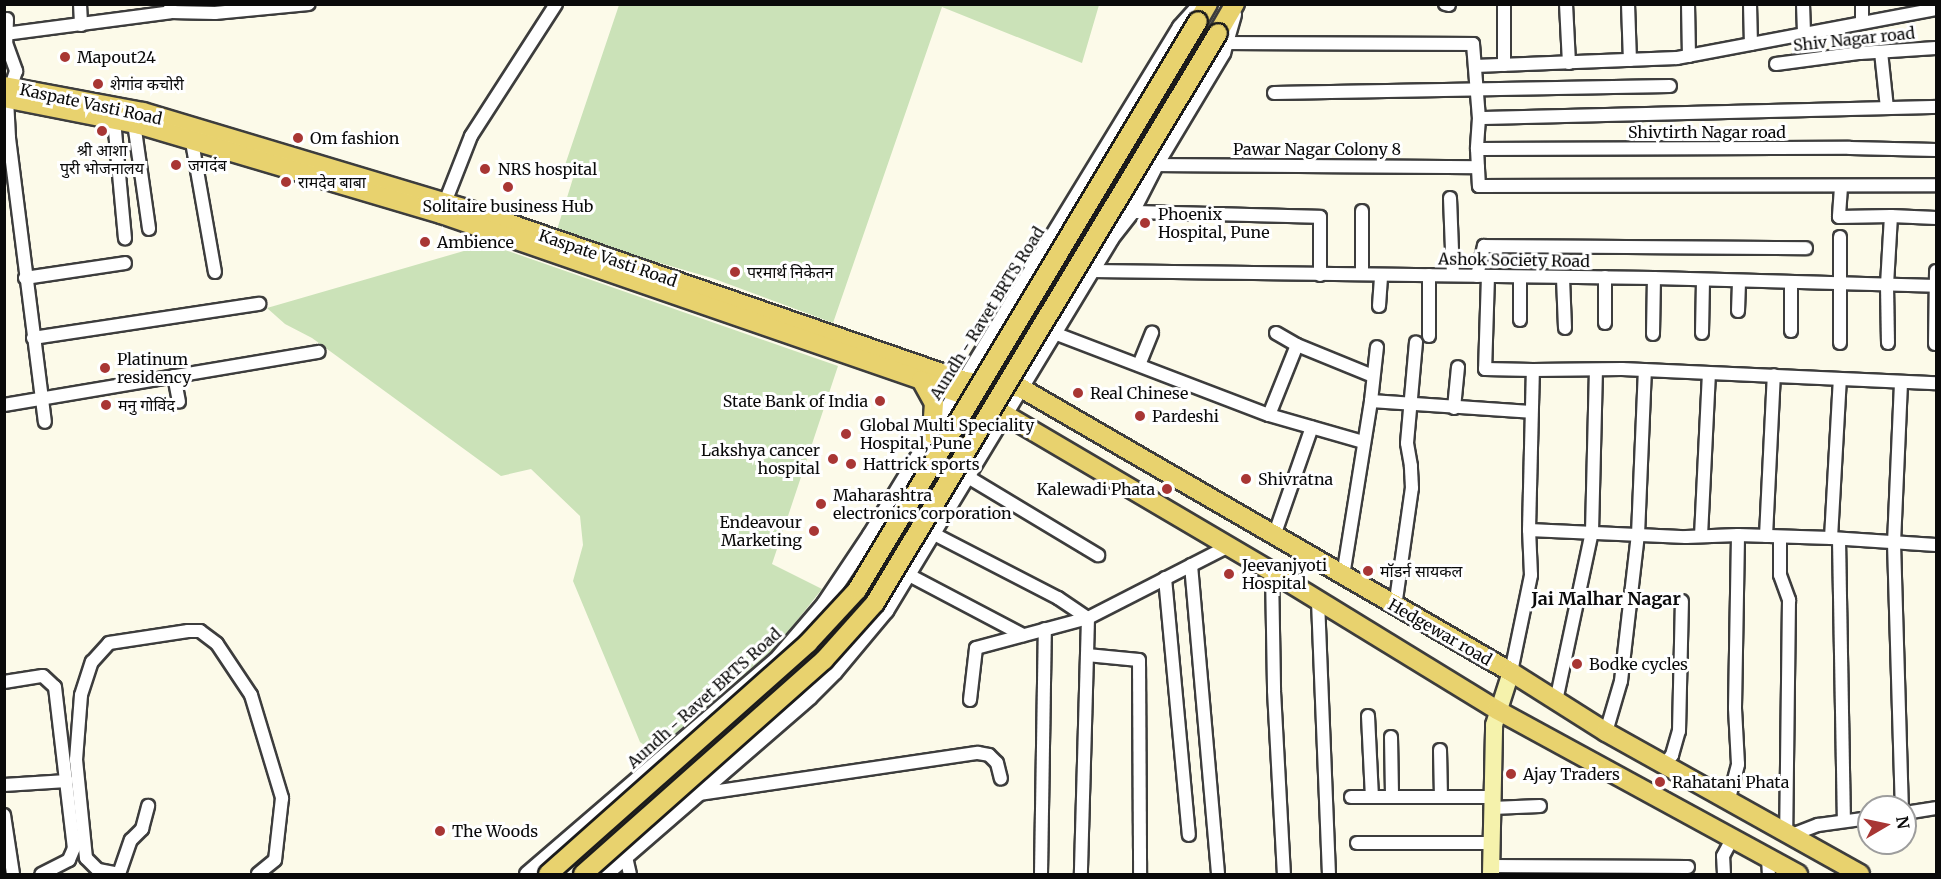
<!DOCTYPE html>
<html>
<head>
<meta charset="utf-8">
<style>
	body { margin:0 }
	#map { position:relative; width:1941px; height:879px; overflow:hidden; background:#fcfae9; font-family:Merriweather,"Noto Sans Devanagari",serif }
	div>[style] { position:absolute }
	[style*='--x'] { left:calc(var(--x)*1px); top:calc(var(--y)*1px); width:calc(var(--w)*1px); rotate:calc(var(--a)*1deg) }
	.green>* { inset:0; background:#cbe2b8 }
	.roads { filter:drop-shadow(2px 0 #3d3d3d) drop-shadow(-2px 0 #3d3d3d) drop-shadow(0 2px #3d3d3d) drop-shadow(0 -2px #3d3d3d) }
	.minor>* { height:12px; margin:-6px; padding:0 6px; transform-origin:6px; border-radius:6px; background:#fff }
	.tertiary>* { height:14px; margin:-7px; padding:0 7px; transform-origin:7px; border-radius:7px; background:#fff }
	.secondary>* { height:16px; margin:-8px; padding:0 8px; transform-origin:8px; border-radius:8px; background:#f5f2ac }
	.primary>* { height:18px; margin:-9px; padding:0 9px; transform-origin:9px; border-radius:9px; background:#e8d26e }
	.bridges { filter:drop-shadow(2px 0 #1b1b1b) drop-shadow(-2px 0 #1b1b1b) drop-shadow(0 2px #1b1b1b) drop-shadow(0 -2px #1b1b1b) }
	.primary-bridge>* { height:18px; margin:-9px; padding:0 9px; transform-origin:9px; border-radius:9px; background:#e8d26e }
	.dots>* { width:16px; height:16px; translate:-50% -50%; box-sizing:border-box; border:3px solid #fff; border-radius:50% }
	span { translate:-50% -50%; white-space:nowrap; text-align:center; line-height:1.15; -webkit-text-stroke:6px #fff; paint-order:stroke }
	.street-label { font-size:16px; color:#0a0a0a }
	.poi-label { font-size:16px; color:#0a0a0a }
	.left { translate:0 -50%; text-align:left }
	.right { translate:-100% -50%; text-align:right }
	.neighbourhood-label { font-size:18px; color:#0a0a0a; font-weight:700 }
	.frame { position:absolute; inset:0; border:6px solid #0a0a0a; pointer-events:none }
	.north { position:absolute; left:1857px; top:795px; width:60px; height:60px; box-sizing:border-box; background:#fff; border:2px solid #9d9d9d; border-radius:50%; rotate:81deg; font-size:16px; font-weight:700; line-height:24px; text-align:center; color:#0a0a0a }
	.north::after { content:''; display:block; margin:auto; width:21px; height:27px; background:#a83634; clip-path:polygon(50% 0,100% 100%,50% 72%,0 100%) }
</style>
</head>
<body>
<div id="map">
	<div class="green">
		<i style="clip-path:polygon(619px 5px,1099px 5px,1082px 63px,942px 7px,833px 323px,712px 278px,556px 233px,574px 175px,563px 171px)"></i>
		<i style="clip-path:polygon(488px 244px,838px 366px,772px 564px,822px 589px,776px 647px,656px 750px,652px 743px,644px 745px,640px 742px,573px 581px,583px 545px,580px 516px,531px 469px,501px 476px,312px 338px,285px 324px,267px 308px)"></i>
	</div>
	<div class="roads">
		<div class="minor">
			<i style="--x:80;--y:4;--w:21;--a:87"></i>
			<i style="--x:1445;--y:4;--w:4;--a:14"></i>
			<i style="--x:1566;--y:4;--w:59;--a:87.1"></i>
			<i style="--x:1628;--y:4;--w:56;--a:88"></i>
			<i style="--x:1688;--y:4;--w:52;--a:88.9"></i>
			<i style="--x:1750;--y:4;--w:40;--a:88.6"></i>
			<i style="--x:1803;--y:4;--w:29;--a:88"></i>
			<i style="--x:1862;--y:4;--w:18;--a:90"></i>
			<i style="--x:171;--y:12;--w:44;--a:1.3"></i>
			<i style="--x:215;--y:13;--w:94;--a:-5.5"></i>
			<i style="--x:7;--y:19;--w:24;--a:92"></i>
			<i style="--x:6;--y:43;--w:30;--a:70"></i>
			<i style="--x:16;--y:71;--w:29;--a:108"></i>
			<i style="--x:7;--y:99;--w:39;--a:87"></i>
			<i style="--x:9;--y:138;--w:286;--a:82.8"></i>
			<i style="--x:5;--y:34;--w:167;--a:-7.5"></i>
			<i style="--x:171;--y:12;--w:8;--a:-97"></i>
			<i style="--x:1226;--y:43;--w:247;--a:0.2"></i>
			<i style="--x:1473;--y:44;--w:74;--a:85.4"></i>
			<i style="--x:1881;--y:52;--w:56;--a:83.9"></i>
			<i style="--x:1776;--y:64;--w:85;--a:-7.5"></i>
			<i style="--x:1860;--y:53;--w:76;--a:-3.8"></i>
			<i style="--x:1504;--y:65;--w:61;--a:-90"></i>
			<i style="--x:1475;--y:66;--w:202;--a:-2.3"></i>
			<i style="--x:1677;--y:58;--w:264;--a:-10.7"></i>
			<i style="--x:1274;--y:93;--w:396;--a:-1"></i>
			<i style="--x:1936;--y:107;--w:457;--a:178.6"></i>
			<i style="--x:1479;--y:118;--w:31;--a:94"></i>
			<i style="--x:1477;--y:149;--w:37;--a:87"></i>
			<i style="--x:1479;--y:186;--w:457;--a:-0.1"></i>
			<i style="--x:114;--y:120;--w:119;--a:84.7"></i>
			<i style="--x:134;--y:123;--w:107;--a:81.9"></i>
			<i style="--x:192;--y:142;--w:132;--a:80"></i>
			<i style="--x:1477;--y:149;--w:373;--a:-0.2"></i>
			<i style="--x:1850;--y:148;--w:86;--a:1.3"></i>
			<i style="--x:1156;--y:165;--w:322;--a:0.4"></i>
			<i style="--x:1841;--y:187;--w:30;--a:94"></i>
			<i style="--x:1839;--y:217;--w:52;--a:-1.1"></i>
			<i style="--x:1891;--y:216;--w:45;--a:2.5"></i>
			<i style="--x:1450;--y:198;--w:77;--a:87.8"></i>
			<i style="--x:442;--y:210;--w:79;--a:-68.6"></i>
			<i style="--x:471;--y:136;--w:157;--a:-57.2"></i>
			<i style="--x:1132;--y:212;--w:188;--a:1.5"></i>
			<i style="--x:1320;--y:217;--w:58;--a:90"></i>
			<i style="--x:1840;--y:237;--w:106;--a:90"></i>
			<i style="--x:1092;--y:271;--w:562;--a:0.71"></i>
			<i style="--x:1654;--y:278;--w:282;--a:1.6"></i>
			<i style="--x:1362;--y:274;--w:63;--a:-90"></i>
			<i style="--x:1477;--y:276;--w:31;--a:-77"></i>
			<i style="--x:1484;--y:246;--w:322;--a:0.4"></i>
			<i style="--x:1488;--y:276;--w:93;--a:91.8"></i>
			<i style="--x:1485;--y:369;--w:48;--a:1.2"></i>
			<i style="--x:1520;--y:277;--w:43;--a:90"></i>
			<i style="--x:1605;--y:277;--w:46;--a:90"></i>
			<i style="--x:25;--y:278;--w:101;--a:-8.5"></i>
			<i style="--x:1563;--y:278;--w:50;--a:87.7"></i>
			<i style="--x:1379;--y:306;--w:31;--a:-86"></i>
			<i style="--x:1738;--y:311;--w:29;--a:-88"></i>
			<i style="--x:1791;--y:331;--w:49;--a:-90"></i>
			<i style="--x:1054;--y:333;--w:230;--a:20.9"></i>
			<i style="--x:1269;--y:415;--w:98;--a:16"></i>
			<i style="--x:1276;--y:333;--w:24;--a:30"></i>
			<i style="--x:1297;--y:345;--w:82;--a:22.2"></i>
			<i style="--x:1702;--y:333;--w:53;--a:-88.9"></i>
			<i style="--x:1653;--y:334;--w:56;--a:-89"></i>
			<i style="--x:1429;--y:336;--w:61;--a:-90"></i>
			<i style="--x:33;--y:338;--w:229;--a:-8.6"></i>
			<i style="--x:1888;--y:343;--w:58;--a:-91"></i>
			<i style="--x:1887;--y:285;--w:69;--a:-86.7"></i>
			<i style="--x:1935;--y:344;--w:73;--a:-89.2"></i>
			<i style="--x:1139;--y:365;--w:35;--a:-68"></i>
			<i style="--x:174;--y:376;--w:26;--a:79"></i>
			<i style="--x:1901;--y:383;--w:160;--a:92.5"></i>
			<i style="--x:1894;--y:543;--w:264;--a:88.3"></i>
			<i style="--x:1371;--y:401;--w:160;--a:3.9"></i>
			<i style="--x:4;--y:405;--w:319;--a:-9.6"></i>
			<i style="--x:1454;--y:408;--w:41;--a:-84.4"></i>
			<i style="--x:1269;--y:415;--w:75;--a:-68.2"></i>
			<i style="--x:968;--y:477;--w:152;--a:31"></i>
			<i style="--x:1529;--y:530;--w:160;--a:-88.6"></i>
			<i style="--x:1533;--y:370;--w:89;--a:-0.6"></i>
			<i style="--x:1622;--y:369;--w:314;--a:2.6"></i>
			<i style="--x:934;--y:534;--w:140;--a:27.3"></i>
			<i style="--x:1058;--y:598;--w:36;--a:34"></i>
			<i style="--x:1088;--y:618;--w:256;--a:91.6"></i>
			<i style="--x:1274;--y:536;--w:115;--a:-70.8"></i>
			<i style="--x:1701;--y:536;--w:163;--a:-87.2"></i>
			<i style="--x:1766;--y:536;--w:161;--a:-87.2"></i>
			<i style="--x:1780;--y:537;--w:38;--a:90"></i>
			<i style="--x:1780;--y:575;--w:27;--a:70"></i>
			<i style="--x:1789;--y:600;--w:234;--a:90.7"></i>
			<i style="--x:1831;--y:538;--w:159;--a:-86.8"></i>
			<i style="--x:1839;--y:539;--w:282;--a:89"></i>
			<i style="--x:1191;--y:565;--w:310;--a:85"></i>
			<i style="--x:1272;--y:572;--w:119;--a:89"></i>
			<i style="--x:1274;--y:691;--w:183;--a:86.9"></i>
			<i style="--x:909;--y:575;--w:129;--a:27.8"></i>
			<i style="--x:1343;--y:576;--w:177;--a:-80.9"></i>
			<i style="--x:1371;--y:401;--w:54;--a:-83.7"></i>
			<i style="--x:1165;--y:578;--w:258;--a:84.7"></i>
			<i style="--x:1318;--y:601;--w:273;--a:87.7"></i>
			<i style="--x:1395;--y:607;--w:120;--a:-81.9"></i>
			<i style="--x:1412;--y:488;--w:22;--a:-93"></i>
			<i style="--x:1411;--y:466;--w:23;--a:-100"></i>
			<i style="--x:1407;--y:443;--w:101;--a:-84.9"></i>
			<i style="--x:1087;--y:655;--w:52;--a:5.5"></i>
			<i style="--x:1139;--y:660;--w:214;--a:89.7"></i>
			<i style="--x:1511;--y:672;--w:99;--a:-78.3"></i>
			<i style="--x:1531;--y:575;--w:45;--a:-92.5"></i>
			<i style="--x:1529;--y:530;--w:157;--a:2.6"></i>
			<i style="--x:1686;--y:537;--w:52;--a:-2.2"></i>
			<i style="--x:1738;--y:535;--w:93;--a:1.8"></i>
			<i style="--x:1831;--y:538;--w:105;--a:3.8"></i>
			<i style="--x:4;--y:682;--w:39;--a:-9"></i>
			<i style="--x:43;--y:676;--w:16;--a:43"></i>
			<i style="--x:55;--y:687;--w:162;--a:83.3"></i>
			<i style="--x:74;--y:848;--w:13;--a:113"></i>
			<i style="--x:69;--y:860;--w:31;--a:153"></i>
			<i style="--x:970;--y:700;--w:52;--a:-83.4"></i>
			<i style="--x:976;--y:648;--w:116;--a:-15"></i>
			<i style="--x:1088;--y:618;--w:158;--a:-27.1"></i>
			<i style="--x:1556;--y:701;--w:173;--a:-78"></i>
			<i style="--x:1592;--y:532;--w:162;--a:-88.6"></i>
			<i style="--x:1368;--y:716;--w:81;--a:87.2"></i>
			<i style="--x:1606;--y:732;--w:53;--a:-73.6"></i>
			<i style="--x:1621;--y:681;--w:147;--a:-83.4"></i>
			<i style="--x:1638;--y:535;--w:165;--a:-87.6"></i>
			<i style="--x:1391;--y:737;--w:60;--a:89"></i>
			<i style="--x:1440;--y:750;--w:47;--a:88.8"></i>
			<i style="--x:1664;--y:765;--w:13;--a:-51"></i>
			<i style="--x:1672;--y:755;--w:25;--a:-74"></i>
			<i style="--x:1679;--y:731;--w:130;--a:-88.7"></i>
			<i style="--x:4;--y:785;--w:63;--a:-3.6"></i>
			<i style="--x:699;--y:794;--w:282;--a:-8.4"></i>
			<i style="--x:978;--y:753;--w:11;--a:10"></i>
			<i style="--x:989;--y:755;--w:11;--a:45"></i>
			<i style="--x:997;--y:763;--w:16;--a:76"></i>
			<i style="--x:1351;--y:797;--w:141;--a:0"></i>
			<i style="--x:1728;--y:802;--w:39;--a:-75"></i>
			<i style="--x:1738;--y:764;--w:56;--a:-93.1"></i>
			<i style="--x:1735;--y:708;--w:173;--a:-89"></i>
			<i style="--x:1492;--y:808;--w:48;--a:-2.4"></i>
			<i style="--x:1905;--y:813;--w:31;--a:-9"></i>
			<i style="--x:4;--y:815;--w:60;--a:81.3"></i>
			<i style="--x:1789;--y:836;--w:31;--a:-21"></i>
			<i style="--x:1818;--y:825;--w:51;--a:-7.8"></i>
			<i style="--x:1357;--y:843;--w:134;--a:0"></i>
			<i style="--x:626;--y:857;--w:17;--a:77"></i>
			<i style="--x:1768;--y:857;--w:17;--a:87"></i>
			<i style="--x:1491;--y:866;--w:197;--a:0.3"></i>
			<i style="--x:119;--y:874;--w:21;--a:-169"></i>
			<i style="--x:98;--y:870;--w:17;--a:-135"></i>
			<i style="--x:86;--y:858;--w:99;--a:-95.8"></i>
			<i style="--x:76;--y:760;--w:65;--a:-85.6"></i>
			<i style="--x:81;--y:695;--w:35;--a:-72"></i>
			<i style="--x:92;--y:662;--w:25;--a:-48"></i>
			<i style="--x:109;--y:643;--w:80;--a:-8.6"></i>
			<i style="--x:188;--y:631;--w:12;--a:0"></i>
			<i style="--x:200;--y:631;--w:21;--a:37"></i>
			<i style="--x:217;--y:644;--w:61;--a:56.3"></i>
			<i style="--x:251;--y:695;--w:108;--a:73.2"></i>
			<i style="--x:282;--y:798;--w:62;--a:96.4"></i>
			<i style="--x:275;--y:860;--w:22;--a:141"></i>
			<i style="--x:119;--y:874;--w:36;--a:-71"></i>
			<i style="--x:131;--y:840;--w:16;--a:-45"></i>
			<i style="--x:142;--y:829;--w:24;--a:-75"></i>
			<i style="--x:1041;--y:874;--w:245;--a:-89.1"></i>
			<i style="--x:1724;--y:874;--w:18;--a:-93"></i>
			<i style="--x:1723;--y:856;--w:21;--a:-62"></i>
		</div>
		<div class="tertiary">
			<i style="--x:527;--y:874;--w:328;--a:-40.7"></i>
			<i style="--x:776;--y:660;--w:74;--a:-49.4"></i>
			<i style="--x:824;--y:604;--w:83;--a:-56.3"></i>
			<i style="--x:870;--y:535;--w:595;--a:-58.61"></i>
			<i style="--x:1180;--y:27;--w:31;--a:-48"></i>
			<i style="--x:606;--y:874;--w:270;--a:-40.9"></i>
			<i style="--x:810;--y:697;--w:35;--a:-45"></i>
			<i style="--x:835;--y:672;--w:80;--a:-50.1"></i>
			<i style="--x:886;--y:611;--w:435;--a:-58.8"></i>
			<i style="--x:1111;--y:239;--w:34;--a:-52"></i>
			<i style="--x:1132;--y:212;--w:53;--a:-62.9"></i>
			<i style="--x:1156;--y:165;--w:131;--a:-59.1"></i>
			<i style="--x:1223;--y:53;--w:40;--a:-74"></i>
		</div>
		<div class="secondary">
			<i style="--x:1491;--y:874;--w:149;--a:-88.8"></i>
			<i style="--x:1494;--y:725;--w:56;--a:-72.2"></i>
		</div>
		<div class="primary">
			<i style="--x:1198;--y:21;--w:20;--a:-60"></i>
			<i style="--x:1218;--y:33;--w:34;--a:-60"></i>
			<i style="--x:4;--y:86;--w:141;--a:10.6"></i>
			<i style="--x:143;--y:112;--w:351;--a:16.7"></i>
			<i style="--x:479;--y:213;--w:514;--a:19.07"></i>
			<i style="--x:965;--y:381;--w:56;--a:7.1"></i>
			<i style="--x:1021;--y:388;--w:566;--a:30.1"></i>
			<i style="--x:1511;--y:672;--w:112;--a:32.3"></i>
			<i style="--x:1606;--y:732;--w:291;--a:29.2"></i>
			<i style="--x:4;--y:98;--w:139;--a:11.2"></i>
			<i style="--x:140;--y:125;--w:314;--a:16.5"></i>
			<i style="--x:441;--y:214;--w:572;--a:19.07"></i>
			<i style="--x:982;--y:401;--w:337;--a:30.5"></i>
			<i style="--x:1272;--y:572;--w:264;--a:31.5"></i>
			<i style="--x:1497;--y:710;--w:343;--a:28.6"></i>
			<i style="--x:921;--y:380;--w:26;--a:61"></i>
			<i style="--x:934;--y:403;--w:31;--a:94"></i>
		</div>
	</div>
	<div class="bridges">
		<div class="primary-bridge">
			<i style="--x:548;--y:874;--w:348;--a:-41.6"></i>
			<i style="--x:808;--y:643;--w:72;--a:-47.2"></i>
			<i style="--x:857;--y:590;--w:663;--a:-59.07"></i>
			<i style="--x:583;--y:874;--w:322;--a:-41.6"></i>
			<i style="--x:824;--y:660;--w:76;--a:-48.2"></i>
			<i style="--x:875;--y:603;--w:665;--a:-58.96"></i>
		</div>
	</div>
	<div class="dots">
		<i style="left:65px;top:57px;background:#a83634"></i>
		<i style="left:98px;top:84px;background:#a83634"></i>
		<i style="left:102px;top:131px;background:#a83634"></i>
		<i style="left:298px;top:138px;background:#a83634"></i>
		<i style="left:176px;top:165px;background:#a83634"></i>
		<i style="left:485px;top:169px;background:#a83634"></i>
		<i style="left:286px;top:182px;background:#a83634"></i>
		<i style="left:508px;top:187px;background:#a83634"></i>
		<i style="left:1145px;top:223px;background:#a83634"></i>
		<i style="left:425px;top:242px;background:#a83634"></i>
		<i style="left:735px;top:272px;background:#a83634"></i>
		<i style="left:105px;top:368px;background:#a83634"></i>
		<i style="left:1078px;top:393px;background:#a83634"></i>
		<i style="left:880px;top:401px;background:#a83634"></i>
		<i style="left:106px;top:405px;background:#a83634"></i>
		<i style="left:1140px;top:416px;background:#a83634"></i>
		<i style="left:846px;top:434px;background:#a83634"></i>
		<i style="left:833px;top:459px;background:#a83634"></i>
		<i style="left:851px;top:464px;background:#a83634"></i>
		<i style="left:1246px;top:479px;background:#a83634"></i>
		<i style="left:1167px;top:489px;background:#a83634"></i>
		<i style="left:821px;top:504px;background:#a83634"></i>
		<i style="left:814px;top:531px;background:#a83634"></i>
		<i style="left:1368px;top:571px;background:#a83634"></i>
		<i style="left:1229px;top:574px;background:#a83634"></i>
		<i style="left:1577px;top:664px;background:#a83634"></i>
		<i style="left:1511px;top:774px;background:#a83634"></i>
		<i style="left:1660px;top:782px;background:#a83634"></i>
		<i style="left:440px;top:831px;background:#a83634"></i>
	</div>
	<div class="street-label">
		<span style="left:1854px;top:39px;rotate:-6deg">Shiv Nagar road</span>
		<span style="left:91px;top:104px;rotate:12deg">Kaspate Vasti Road</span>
		<span style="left:1707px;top:132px">Shivtirth Nagar road</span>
		<span style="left:1317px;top:149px">Pawar Nagar Colony 8</span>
		<span style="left:608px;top:258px;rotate:19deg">Kaspate Vasti Road</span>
		<span style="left:1514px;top:260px;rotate:1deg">Ashok Society Road</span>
		<span style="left:987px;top:313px;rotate:-58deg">Aundh - Ravet BRTS Road</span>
		<span style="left:1440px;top:632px;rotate:30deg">Hedgewar road</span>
		<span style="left:704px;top:698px;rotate:-42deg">Aundh - Ravet BRTS Road</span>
	</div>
	<div class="poi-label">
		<span class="left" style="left:77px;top:57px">Mapout24</span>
		<span class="left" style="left:110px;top:84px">शेगांव कचोरी</span>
		<span class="left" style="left:310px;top:138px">Om fashion</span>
		<span style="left:102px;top:159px">श्री आशा<br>पुरी भोजनालय</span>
		<span class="left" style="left:188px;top:165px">जगदंब</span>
		<span class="left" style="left:498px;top:169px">NRS hospital</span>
		<span class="left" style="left:298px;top:182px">रामदेव बाबा</span>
		<span style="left:508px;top:206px">Solitaire business Hub</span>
		<span class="left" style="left:1158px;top:223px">Phoenix<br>Hospital, Pune</span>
		<span class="left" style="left:437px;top:242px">Ambience</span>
		<span class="left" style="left:747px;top:272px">परमार्थ निकेतन</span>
		<span class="left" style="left:117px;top:368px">Platinum<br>residency</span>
		<span class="left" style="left:1090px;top:393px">Real Chinese</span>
		<span class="right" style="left:868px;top:401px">State Bank of India</span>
		<span class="left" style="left:118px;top:405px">मनु गोविंद</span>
		<span class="left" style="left:1152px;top:416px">Pardeshi</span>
		<span class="left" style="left:860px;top:434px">Global Multi Speciality<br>Hospital, Pune</span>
		<span class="right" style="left:820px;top:459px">Lakshya cancer<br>hospital</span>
		<span class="left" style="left:863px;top:464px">Hattrick sports</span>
		<span class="left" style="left:1258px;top:479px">Shivratna</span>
		<span class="right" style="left:1155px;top:489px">Kalewadi Phata</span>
		<span class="left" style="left:833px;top:504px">Maharashtra<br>electronics corporation</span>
		<span class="right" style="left:802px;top:531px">Endeavour<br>Marketing</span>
		<span class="left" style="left:1242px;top:574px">Jeevanjyoti<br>Hospital</span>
		<span class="left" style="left:1380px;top:571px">मॉडर्न सायकल</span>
		<span class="left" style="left:1589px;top:664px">Bodke cycles</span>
		<span class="left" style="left:1523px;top:774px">Ajay Traders</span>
		<span class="left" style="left:1672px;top:782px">Rahatani Phata</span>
		<span class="left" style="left:452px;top:831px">The Woods</span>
	</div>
	<div class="neighbourhood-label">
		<span style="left:1606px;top:599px">Jai Malhar Nagar</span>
	</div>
	<div class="frame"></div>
	<div class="north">N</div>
</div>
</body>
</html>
